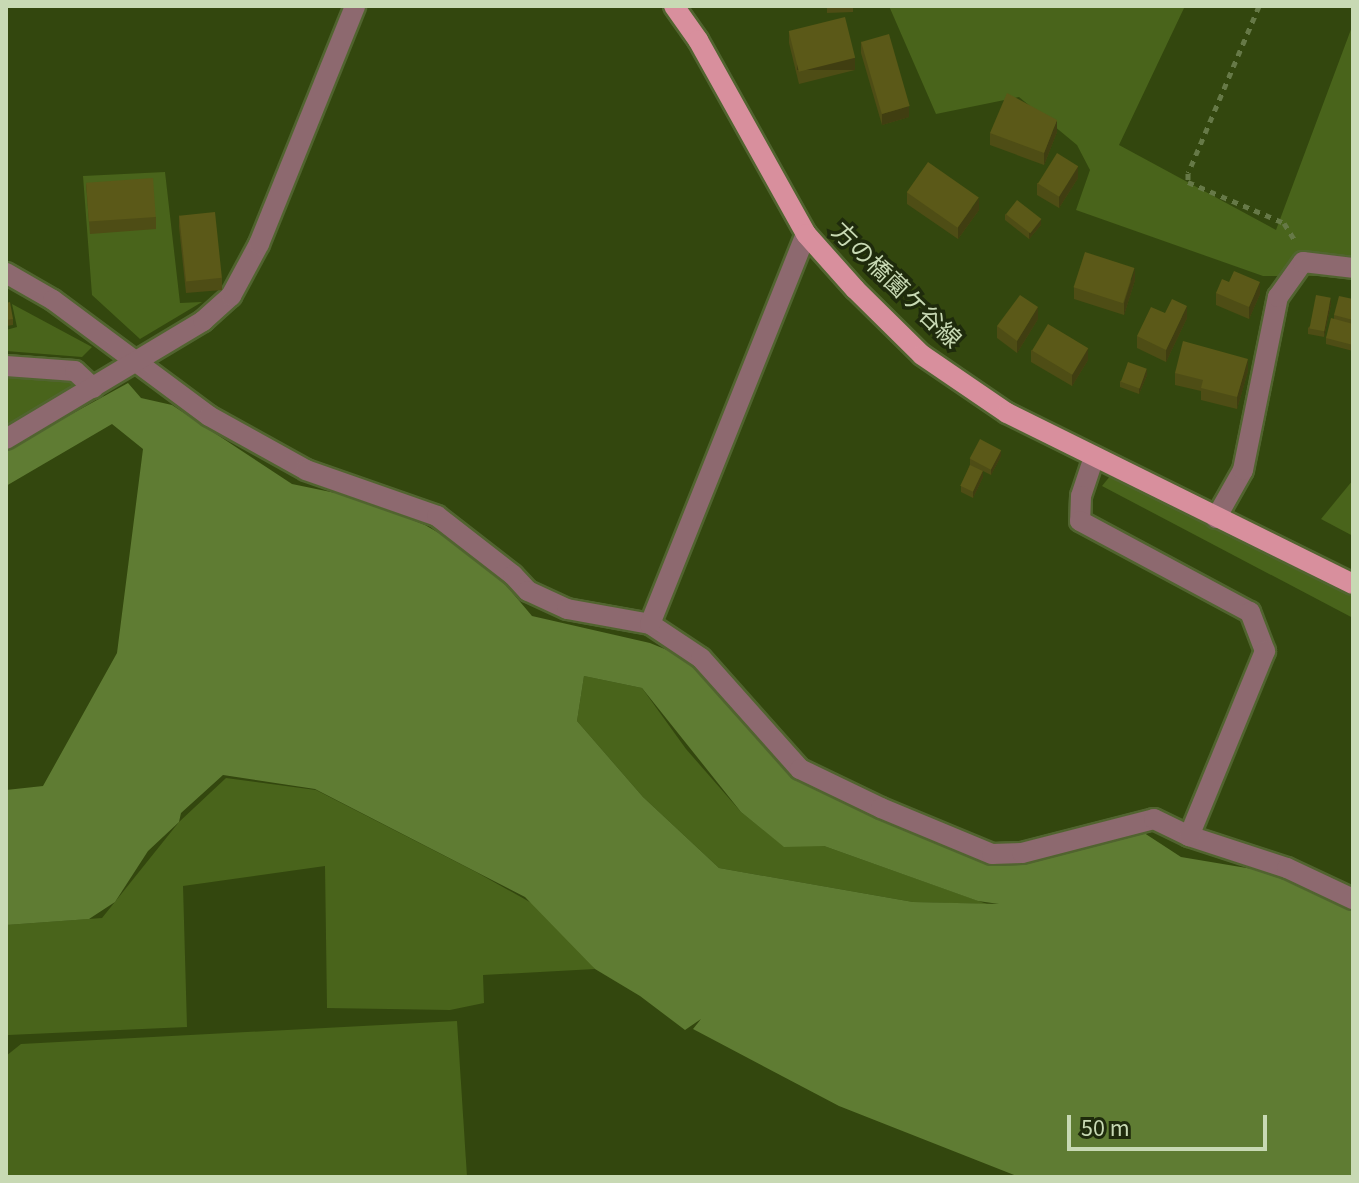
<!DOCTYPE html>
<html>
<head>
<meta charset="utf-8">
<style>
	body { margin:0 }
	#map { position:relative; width:1359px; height:1183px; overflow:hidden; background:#33470e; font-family:"Source Sans 3","Noto Sans JP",sans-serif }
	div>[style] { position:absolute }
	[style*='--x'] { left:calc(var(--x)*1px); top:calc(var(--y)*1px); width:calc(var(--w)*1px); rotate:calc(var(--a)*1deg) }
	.green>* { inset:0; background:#49641b }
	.forest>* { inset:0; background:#5f7c33 }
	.path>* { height:5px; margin-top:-2.5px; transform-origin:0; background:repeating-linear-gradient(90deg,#667947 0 6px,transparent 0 12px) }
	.roads { filter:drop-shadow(2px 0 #51642f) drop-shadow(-2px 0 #51642f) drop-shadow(0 2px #51642f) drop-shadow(0 -2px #51642f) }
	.minor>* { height:20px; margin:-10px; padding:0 10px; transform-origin:10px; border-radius:10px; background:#8d696f }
	.major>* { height:20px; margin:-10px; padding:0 10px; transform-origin:10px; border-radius:10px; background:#d88f9d }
	.wall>* { inset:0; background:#4e4d15 }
	.shaded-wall>* { inset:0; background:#403e11; transform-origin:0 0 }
	.building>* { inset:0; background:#5b5918; transform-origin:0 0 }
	span { translate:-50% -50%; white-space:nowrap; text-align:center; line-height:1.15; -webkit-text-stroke:7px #1f2b0c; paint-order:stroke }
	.street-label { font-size:24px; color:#c8d9b4 }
	.frame { position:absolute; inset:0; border:8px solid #c8d9b4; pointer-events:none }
	.scale { position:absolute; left:1067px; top:1115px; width:200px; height:36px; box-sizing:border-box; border:4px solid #c8d9b4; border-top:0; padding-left:10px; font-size:24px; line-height:28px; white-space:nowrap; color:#c8d9b4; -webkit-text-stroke:6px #1f2b0c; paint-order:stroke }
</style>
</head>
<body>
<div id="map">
	<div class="green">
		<i style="clip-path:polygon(889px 6px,1185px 6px,1119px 145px,1276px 230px,1353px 24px,1353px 276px,1263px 276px,1076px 210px,1090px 170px,1077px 145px,1019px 97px,936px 114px)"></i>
		<i style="clip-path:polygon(165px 172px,180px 303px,202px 302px,140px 339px,92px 295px,83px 176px)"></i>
		<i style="clip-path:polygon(12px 304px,92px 347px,82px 357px,6px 351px,6px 330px,17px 327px)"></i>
		<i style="clip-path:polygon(6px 369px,75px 371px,82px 387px,6px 429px)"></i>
		<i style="clip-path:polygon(1111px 475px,1353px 597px,1353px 618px,1102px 486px)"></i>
		<i style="clip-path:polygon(1353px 480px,1353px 536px,1321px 519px)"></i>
		<i style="clip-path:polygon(584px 676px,642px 688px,686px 749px,741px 812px,781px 844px,824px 846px,987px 904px,913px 902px,719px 868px,643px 797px,577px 721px)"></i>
		<i style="clip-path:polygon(226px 778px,316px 790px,476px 872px,553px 915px,595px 969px,483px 975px,484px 1003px,450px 1010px,327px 1008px,325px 866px,183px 886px,187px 1027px,8px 1035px,6px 1038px,6px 925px,102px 918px,179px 822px)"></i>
		<i style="clip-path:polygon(457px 1021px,467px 1177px,6px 1177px,6px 1056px,21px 1044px)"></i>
	</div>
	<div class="forest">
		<i style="clip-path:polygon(evenodd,128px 383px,141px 398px,172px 405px,292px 484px,355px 497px,425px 525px,484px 559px,532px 616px,650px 643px,694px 661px,779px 751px,992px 854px,1135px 827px,1181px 857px,1277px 873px,1353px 897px,1353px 1177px,1019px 1177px,839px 1106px,693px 1029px,701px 1019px,685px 1030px,640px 996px,595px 969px,525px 897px,315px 789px,223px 775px,181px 813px,179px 822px,148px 851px,115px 902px,89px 919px,6px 925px,6px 790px,43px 786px,117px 653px,143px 449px,112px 424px,6px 486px,6px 450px,128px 383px,584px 676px,642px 688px,741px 812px,784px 847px,824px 846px,978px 901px,999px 904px,913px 902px,719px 868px,643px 797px,577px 721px,584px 676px)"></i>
	</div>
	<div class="path">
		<i style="--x:1259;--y:6;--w:181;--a:113"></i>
		<i style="--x:1188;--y:173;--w:9;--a:90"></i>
		<i style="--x:1188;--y:182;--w:104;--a:23.1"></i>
		<i style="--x:1284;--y:223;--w:22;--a:58"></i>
	</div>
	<div class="roads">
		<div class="minor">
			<i style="--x:6;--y:273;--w:54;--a:29.9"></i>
			<i style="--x:53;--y:300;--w:194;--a:36.6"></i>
			<i style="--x:209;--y:416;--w:111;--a:29.1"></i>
			<i style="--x:306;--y:470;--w:139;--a:19.3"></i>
			<i style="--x:437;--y:516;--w:96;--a:37.8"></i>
			<i style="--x:513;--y:575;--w:22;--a:47"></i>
			<i style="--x:528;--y:591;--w:43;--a:24.8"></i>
			<i style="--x:567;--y:609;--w:84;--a:10.2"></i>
			<i style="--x:650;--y:624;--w:61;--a:33.7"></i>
			<i style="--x:701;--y:658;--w:149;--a:48.3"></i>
			<i style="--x:800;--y:769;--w:90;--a:25.7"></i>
			<i style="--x:881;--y:808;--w:120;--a:22.5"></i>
			<i style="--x:992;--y:854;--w:30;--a:-2"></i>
			<i style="--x:1022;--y:853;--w:136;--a:-14.4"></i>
			<i style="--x:1154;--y:819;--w:39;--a:26"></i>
			<i style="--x:1189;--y:836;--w:103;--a:18.1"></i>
			<i style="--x:1287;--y:868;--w:73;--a:25.2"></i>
			<i style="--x:6;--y:366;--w:69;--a:4.1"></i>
			<i style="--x:75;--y:371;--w:25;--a:43"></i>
			<i style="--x:6;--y:439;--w:230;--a:-30.9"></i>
			<i style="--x:203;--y:321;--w:38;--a:-42"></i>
			<i style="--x:231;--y:296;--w:59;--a:-61.7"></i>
			<i style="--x:259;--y:244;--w:257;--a:-68"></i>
			<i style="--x:1094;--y:457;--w:41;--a:108.4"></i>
			<i style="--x:1081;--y:496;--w:25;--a:92"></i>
			<i style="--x:1080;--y:521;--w:193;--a:28.2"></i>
			<i style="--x:1250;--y:612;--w:42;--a:69"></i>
			<i style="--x:1265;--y:651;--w:200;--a:112.3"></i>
			<i style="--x:1216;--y:518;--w:55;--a:-60.6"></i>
			<i style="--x:1243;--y:470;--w:177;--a:-78.6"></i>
			<i style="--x:1278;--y:297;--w:43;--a:-54.5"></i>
			<i style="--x:1303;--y:262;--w:50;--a:6.8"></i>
			<i style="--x:650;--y:624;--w:420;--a:-68.2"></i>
		</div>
		<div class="major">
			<i style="--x:674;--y:6;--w:42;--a:54.8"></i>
			<i style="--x:698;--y:40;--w:222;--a:60.9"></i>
			<i style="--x:806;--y:234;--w:74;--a:48.3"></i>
			<i style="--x:855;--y:289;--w:94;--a:44.6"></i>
			<i style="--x:922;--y:355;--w:103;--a:34.3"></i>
			<i style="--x:1007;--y:413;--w:386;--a:26.3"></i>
		</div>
	</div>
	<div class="wall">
		<i style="clip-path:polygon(827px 6px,853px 6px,853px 12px,827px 13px)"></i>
		<i style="clip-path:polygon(789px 31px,855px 70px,799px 84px,789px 43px)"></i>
		<i style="clip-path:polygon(861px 41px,909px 117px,882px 125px,861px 53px)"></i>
		<i style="clip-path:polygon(1057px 132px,1044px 165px,990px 145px,990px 133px)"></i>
		<i style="clip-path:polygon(1078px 178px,1059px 208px,1037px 195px,1037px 183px)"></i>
		<i style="clip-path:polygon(86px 184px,156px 217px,156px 229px,90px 234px)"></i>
		<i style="clip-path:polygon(907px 192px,979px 210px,958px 239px,907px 204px)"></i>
		<i style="clip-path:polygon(1005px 214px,1041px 225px,1029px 239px,1005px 220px)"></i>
		<i style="clip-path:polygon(179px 215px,222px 278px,222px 290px,186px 293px,179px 227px)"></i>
		<i style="clip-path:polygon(1135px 280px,1124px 315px,1074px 299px,1074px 287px)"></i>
		<i style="clip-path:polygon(1229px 282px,1260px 294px,1249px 319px,1216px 305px,1216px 293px)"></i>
		<i style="clip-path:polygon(1353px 299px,1353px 351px,1326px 344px,1326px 338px,1334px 319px,1334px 315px)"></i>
		<i style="clip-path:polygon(6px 303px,13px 319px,13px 325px,6px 326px)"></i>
		<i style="clip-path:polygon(1331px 304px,1324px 337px,1308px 334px,1308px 328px)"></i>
		<i style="clip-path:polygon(1165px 313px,1187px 318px,1166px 362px,1137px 348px,1137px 336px)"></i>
		<i style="clip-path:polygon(1038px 319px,1017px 353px,997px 338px,997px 326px)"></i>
		<i style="clip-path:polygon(1031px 350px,1088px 360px,1072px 386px,1031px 362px)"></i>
		<i style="clip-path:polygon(1248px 371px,1237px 409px,1201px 400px,1201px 391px,1175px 385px,1175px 373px)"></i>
		<i style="clip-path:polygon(1147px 375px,1139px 394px,1120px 387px,1120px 381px)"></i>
		<i style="clip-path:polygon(1001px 456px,991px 475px,983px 471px,983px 477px,973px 498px,961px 492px,961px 486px,970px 465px,970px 459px)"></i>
	</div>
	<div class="shaded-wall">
		<i style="left:855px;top:58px;width:12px;height:58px;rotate:90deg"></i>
		<i style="clip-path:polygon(909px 106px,909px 117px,882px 125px,882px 114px)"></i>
		<i style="clip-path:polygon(1057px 120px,1057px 132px,1044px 165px,1044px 153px)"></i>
		<i style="clip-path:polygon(1078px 166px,1078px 178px,1059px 208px,1059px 196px)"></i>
		<i style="clip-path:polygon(979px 198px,979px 210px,958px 239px,958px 227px)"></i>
		<i style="clip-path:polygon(1041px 219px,1041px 225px,1029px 239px,1029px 233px)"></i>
		<i style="clip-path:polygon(1135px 268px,1135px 280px,1124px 315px,1124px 303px)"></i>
		<i style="clip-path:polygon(1260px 282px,1260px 294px,1249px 319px,1249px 307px)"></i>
		<i style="clip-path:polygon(1331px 298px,1331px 304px,1324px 337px,1324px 331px)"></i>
		<i style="clip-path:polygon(1187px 306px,1187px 318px,1166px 362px,1166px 350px)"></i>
		<i style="clip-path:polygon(1038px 307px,1038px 319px,1017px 353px,1017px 341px)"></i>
		<i style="clip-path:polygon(1088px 348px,1088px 360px,1072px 386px,1072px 374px)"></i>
		<i style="clip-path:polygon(1248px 359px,1248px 371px,1237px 409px,1237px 397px)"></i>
		<i style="clip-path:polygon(1147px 369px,1147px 375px,1139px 394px,1139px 388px)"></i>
		<i style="clip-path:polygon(1001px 450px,1001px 456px,991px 475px,991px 469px)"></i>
		<i style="clip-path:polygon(983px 471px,983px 477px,973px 498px,973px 491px)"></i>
	</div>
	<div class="building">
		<i style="clip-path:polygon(827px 6px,853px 6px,827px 7px)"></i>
		<i style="left:845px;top:17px;width:42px;height:58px;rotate:76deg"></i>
		<i style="left:889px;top:34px;width:75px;height:29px;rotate:74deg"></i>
		<i style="clip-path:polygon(1007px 93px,1057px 120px,1044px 153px,990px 133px)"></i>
		<i style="left:1057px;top:153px;width:25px;height:36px;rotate:32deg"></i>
		<i style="left:928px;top:162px;width:62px;height:37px;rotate:35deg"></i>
		<i style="left:153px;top:178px;width:39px;height:67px;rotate:86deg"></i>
		<i style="left:1017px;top:200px;width:31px;height:18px;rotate:38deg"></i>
		<i style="left:215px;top:212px;width:66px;height:36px;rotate:84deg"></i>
		<i style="left:1085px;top:252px;width:52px;height:37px;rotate:18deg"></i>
		<i style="clip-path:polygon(1234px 271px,1260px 282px,1249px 307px,1216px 293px,1222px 279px,1229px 282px)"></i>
		<i style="clip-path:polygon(1020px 295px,1038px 307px,1017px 341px,997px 326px)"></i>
		<i style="left:1316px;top:295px;width:15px;height:34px;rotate:11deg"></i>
		<i style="clip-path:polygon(1339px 296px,1353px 299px,1353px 320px,1334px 315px)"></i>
		<i style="clip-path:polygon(1172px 299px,1187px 306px,1166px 350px,1137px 336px,1151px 307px,1165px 313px)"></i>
		<i style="clip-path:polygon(10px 302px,13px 319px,6px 320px,6px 303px)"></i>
		<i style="clip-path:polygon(1331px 318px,1353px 324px,1353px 345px,1326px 338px)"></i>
		<i style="left:1048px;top:324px;width:47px;height:31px;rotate:31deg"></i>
		<i style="clip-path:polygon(1183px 341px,1248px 359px,1237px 397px,1201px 388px,1203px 380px,1175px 373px)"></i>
		<i style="left:1128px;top:362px;width:20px;height:21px;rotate:20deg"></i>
		<i style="left:980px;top:439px;width:24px;height:22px;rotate:28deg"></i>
		<i style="left:970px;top:465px;width:14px;height:23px;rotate:25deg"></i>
	</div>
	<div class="street-label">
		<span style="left:896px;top:286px;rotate:44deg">方の橋薗ケ谷線</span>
	</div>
	<div class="frame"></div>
	<div class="scale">50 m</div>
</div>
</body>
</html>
